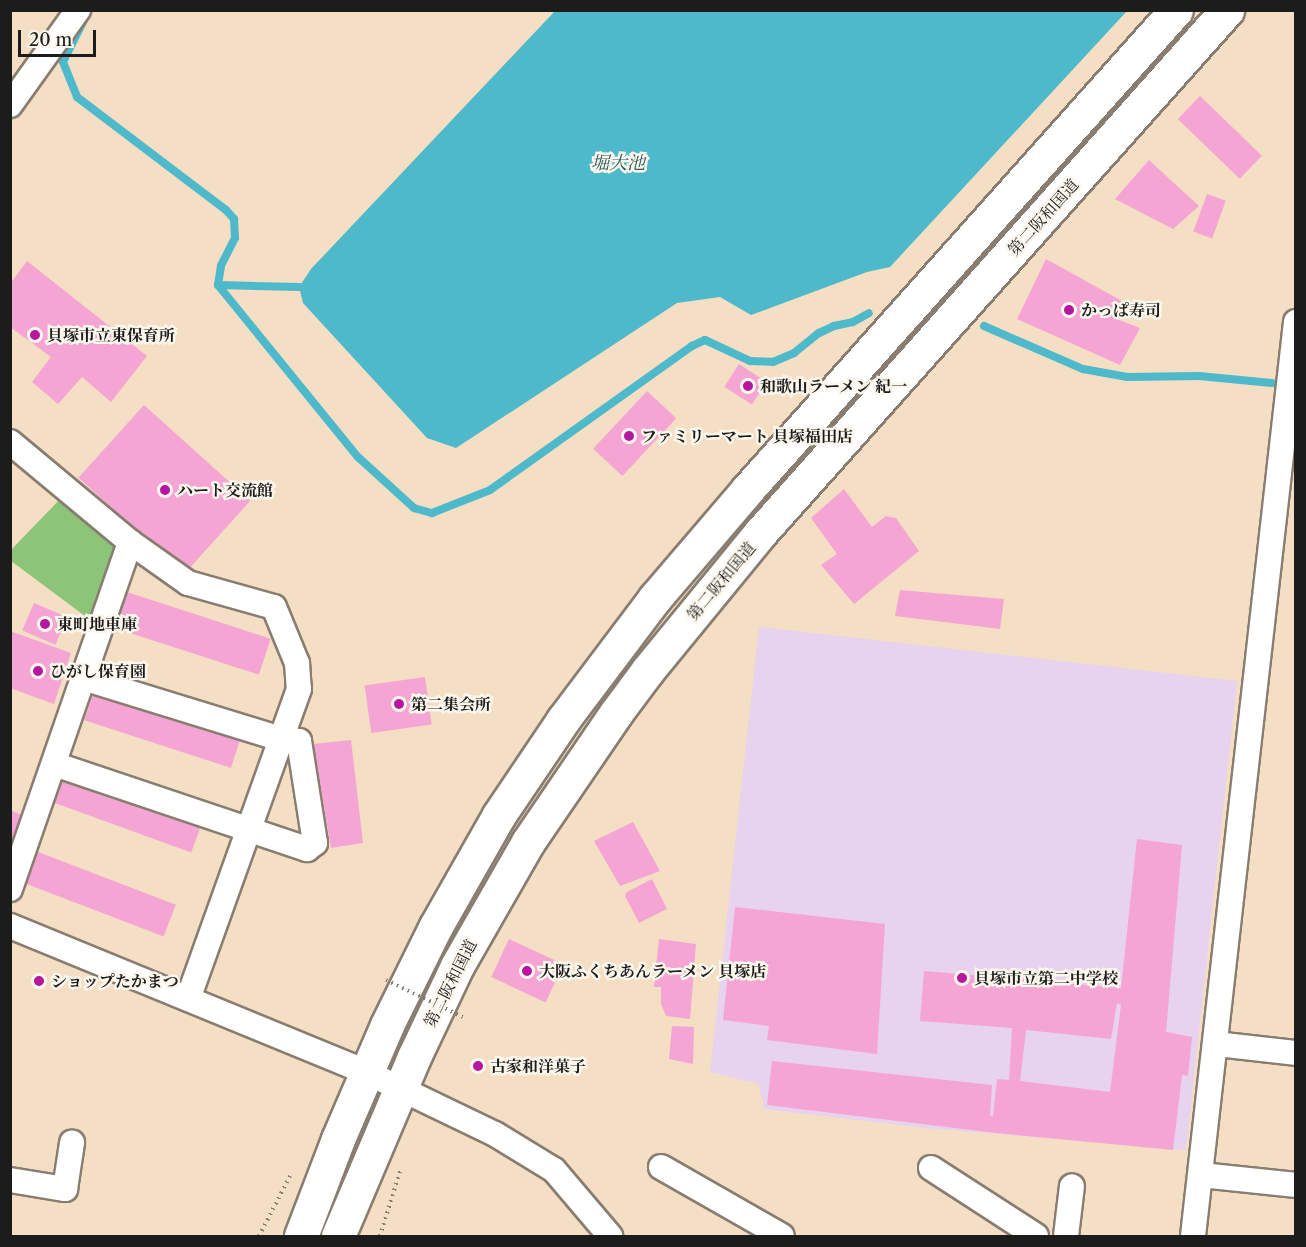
<!DOCTYPE html>
<html>
<head>
<meta charset="utf-8">
<style>
	body { margin:0 }
	#map { position:relative; width:1306px; height:1247px; overflow:hidden; background:#f4dec4; font-family:"Libre Caslon Text","Noto Serif JP",serif }
	div>[style] { position:absolute }
	[style*='--x'] { left:calc(var(--x)*1px); top:calc(var(--y)*1px); width:calc(var(--w)*1px); rotate:calc(var(--a)*1deg) }
	.built>* { inset:0; background:#e7d2ef }
	.green>* { inset:0; background:#8cc579 }
	.water>* { inset:0; background:#4eb9ca }
	.stream>* { height:8px; margin:-4px; padding:0 4px; transform-origin:4px; border-radius:4px; background:#4eb9ca }
	.building>* { inset:0; background:#f4a5d4; transform-origin:0 0 }
	.path>* { height:4px; margin-top:-2px; transform-origin:0; background:repeating-linear-gradient(90deg,#887d70 0 1.5px,transparent 0 6px) }
	.roads { filter:drop-shadow(2px 0 #887d70) drop-shadow(-2px 0 #887d70) drop-shadow(0 2px #887d70) drop-shadow(0 -2px #887d70) }
	.minor>* { height:24px; margin:-12px; padding:0 12px; transform-origin:12px; border-radius:12px; background:#fff }
	.trunk>* { height:33px; margin:-16.5px; padding:0 16.5px; transform-origin:16.5px; border-radius:16.5px; background:#fff }
	.path-bridge>* { height:4px; margin-top:-2px; transform-origin:0; background:repeating-linear-gradient(90deg,#887d70 0 1.5px,transparent 0 6px) }
	.dots>* { width:16px; height:16px; translate:-50% -50%; box-sizing:border-box; border:3px solid #fbf7ec; border-radius:50% }
	span { translate:-50% -50%; white-space:nowrap; text-align:center; line-height:1.15; -webkit-text-stroke:5px #fbf7ec; paint-order:stroke }
	.street-label { font-size:16px; color:#1c1c1c }
	.poi-label { font-size:16px; color:#1c1c1c; font-weight:700 }
	.left { translate:0 -50%; text-align:left }
	.water-label { font-size:18px; color:#305b62; font-style:italic }
	.frame { position:absolute; inset:0; border:12px solid #1c1c1c; pointer-events:none }
	.scale { position:absolute; left:18px; top:30px; width:78px; height:27px; box-sizing:border-box; border:3px solid #1c1c1c; border-top:0; padding-left:8px; font-size:18px; line-height:21px; white-space:nowrap; color:#1c1c1c; -webkit-text-stroke:4px #fbf7ec; paint-order:stroke }
</style>
</head>
<body>
<div id="map">
	<div class="built">
		<i style="clip-path:polygon(759px 627px,1237px 681px,1186px 1150px,926px 1128px,764px 1109px,759px 1084px,710px 1072px)"></i>
	</div>
	<div class="green">
		<i style="clip-path:polygon(66px 493px,129px 542px,97px 625px,11px 561px,10px 551px)"></i>
	</div>
	<div class="water">
		<i style="clip-path:polygon(555px 11px,555px 10px,1127px 11px,890px 267px,867px 272px,751px 315px,720px 297px,677px 303px,456px 448px,427px 438px,303px 303px,299px 287px,311px 269px)"></i>
	</div>
	<div class="stream">
		<i style="--x:85;--y:18;--w:49;--a:116.6"></i>
		<i style="--x:63;--y:62;--w:38;--a:68"></i>
		<i style="--x:77;--y:97;--w:187;--a:37.2"></i>
		<i style="--x:226;--y:210;--w:12;--a:48"></i>
		<i style="--x:234;--y:219;--w:19;--a:87"></i>
		<i style="--x:235;--y:238;--w:31;--a:117"></i>
		<i style="--x:221;--y:266;--w:19;--a:99"></i>
		<i style="--x:218;--y:285;--w:81;--a:1.4"></i>
		<i style="--x:218;--y:285;--w:222;--a:50.9"></i>
		<i style="--x:358;--y:457;--w:76;--a:42.3"></i>
		<i style="--x:414;--y:508;--w:19;--a:16"></i>
		<i style="--x:432;--y:513;--w:62;--a:-21.6"></i>
		<i style="--x:490;--y:490;--w:248;--a:-35.5"></i>
		<i style="--x:692;--y:346;--w:14;--a:-25"></i>
		<i style="--x:705;--y:340;--w:50;--a:25"></i>
		<i style="--x:750;--y:361;--w:23;--a:2"></i>
		<i style="--x:773;--y:362;--w:23;--a:-23"></i>
		<i style="--x:794;--y:353;--w:32;--a:-39"></i>
		<i style="--x:819;--y:333;--w:17;--a:-25"></i>
		<i style="--x:834;--y:326;--w:19;--a:-12"></i>
		<i style="--x:853;--y:322;--w:18;--a:-29"></i>
		<i style="--x:984;--y:326;--w:108;--a:23.5"></i>
		<i style="--x:1083;--y:369;--w:45;--a:10.3"></i>
		<i style="--x:1127;--y:377;--w:72;--a:-0.8"></i>
		<i style="--x:1199;--y:376;--w:73;--a:5.5"></i>
	</div>
	<div class="building">
		<i style="left:1200px;top:96px;width:86px;height:32px;rotate:44deg"></i>
		<i style="clip-path:polygon(1149px 160px,1199px 206px,1173px 229px,1115px 199px)"></i>
		<i style="left:1207px;top:194px;width:20px;height:40px;rotate:20deg"></i>
		<i style="clip-path:polygon(1046px 259px,1122px 301px,1114px 318px,1140px 328px,1120px 365px,1017px 319px)"></i>
		<i style="clip-path:polygon(27px 261px,147px 356px,111px 402px,82px 377px,58px 404px,32px 382px,51px 357px,10px 327px,10px 284px)"></i>
		<i style="left:739px;top:364px;width:33px;height:27px;rotate:33deg"></i>
		<i style="left:647px;top:391px;width:40px;height:79px;rotate:43deg"></i>
		<i style="left:144px;top:405px;width:143px;height:98px;rotate:42deg"></i>
		<i style="clip-path:polygon(844px 489px,872px 527px,886px 516px,896px 518px,919px 551px,854px 604px,821px 565px,837px 554px,811px 518px)"></i>
		<i style="clip-path:polygon(900px 590px,1004px 599px,1000px 629px,895px 616px)"></i>
		<i style="left:127px;top:592px;width:151px;height:38px;rotate:18deg"></i>
		<i style="left:34px;top:603px;width:36px;height:30px;rotate:23deg"></i>
		<i style="clip-path:polygon(10px 631px,71px 653px,54px 704px,10px 688px)"></i>
		<i style="left:425px;top:677px;width:48px;height:61px;rotate:82deg"></i>
		<i style="left:95px;top:688px;width:154px;height:34px;rotate:18deg"></i>
		<i style="clip-path:polygon(351px 740px,363px 843px,331px 848px,313px 744px)"></i>
		<i style="left:58px;top:771px;width:153px;height:31px;rotate:20deg"></i>
		<i style="clip-path:polygon(10px 810px,24px 816px,10px 861px)"></i>
		<i style="clip-path:polygon(633px 822px,660px 871px,620px 886px,594px 841px)"></i>
		<i style="clip-path:polygon(evenodd,1137px 839px,1182px 845px,1166px 1032px,1192px 1037px,1188px 1076px,1182px 1075px,1173px 1150px,996px 1133px,767px 1105px,772px 1061px,992px 1085px,990px 1116px,993px 1116px,997px 1079px,1009px 1080px,1012px 1028px,920px 1021px,924px 971px,1121px 988px,1137px 839px,1117px 1003px,1121px 1005px,1110px 1092px,1020px 1081px,1026px 1030px,1111px 1039px,1117px 1003px)"></i>
		<i style="left:33px;top:850px;width:153px;height:34px;rotate:21deg"></i>
		<i style="clip-path:polygon(652px 879px,667px 909px,639px 923px,625px 896px,627px 892px)"></i>
		<i style="clip-path:polygon(735px 907px,885px 924px,877px 1054px,767px 1040px,769px 1026px,723px 1020px)"></i>
		<i style="left:509px;top:939px;width:60px;height:42px;rotate:25deg"></i>
		<i style="clip-path:polygon(659px 939px,696px 944px,690px 1019px,666px 1016px,661px 1004px,661px 987px,654px 987px)"></i>
		<i style="clip-path:polygon(672px 1026px,694px 1027px,693px 1064px,669px 1059px)"></i>
	</div>
	<div class="path">
		<i style="--x:259;--y:1236;--w:68;--a:-62.7"></i>
		<i style="--x:380;--y:1236;--w:71;--a:-72.8"></i>
	</div>
	<div class="roads">
		<div class="minor">
			<i style="--x:10;--y:105;--w:117;--a:-54.4"></i>
			<i style="--x:10;--y:442;--w:156;--a:39.8"></i>
			<i style="--x:130;--y:542;--w:71;--a:35.3"></i>
			<i style="--x:188;--y:583;--w:89;--a:15.6"></i>
			<i style="--x:274;--y:607;--w:61;--a:67.7"></i>
			<i style="--x:297;--y:663;--w:26;--a:86"></i>
			<i style="--x:299;--y:689;--w:329;--a:109.7"></i>
			<i style="--x:54;--y:764;--w:267;--a:18.6"></i>
			<i style="--x:307;--y:849;--w:10;--a:-37"></i>
			<i style="--x:315;--y:843;--w:103;--a:-98.9"></i>
			<i style="--x:299;--y:741;--w:18;--a:-174"></i>
			<i style="--x:281;--y:739;--w:207;--a:-162.9"></i>
			<i style="--x:10;--y:889;--w:367;--a:-70.9"></i>
			<i style="--x:10;--y:926;--w:385;--a:22.3"></i>
			<i style="--x:366;--y:1072;--w:143;--a:25.7"></i>
			<i style="--x:495;--y:1134;--w:69;--a:31.4"></i>
			<i style="--x:554;--y:1170;--w:87;--a:49.7"></i>
			<i style="--x:1216;--y:1044;--w:81;--a:6.4"></i>
			<i style="--x:661;--y:1167;--w:139;--a:29.7"></i>
			<i style="--x:931;--y:1168;--w:125;--a:32.9"></i>
			<i style="--x:1201;--y:1175;--w:96;--a:6"></i>
			<i style="--x:10;--y:1180;--w:56;--a:9.3"></i>
			<i style="--x:65;--y:1189;--w:47;--a:-81.3"></i>
			<i style="--x:1066;--y:1236;--w:50;--a:-83.2"></i>
			<i style="--x:1193;--y:1236;--w:920;--a:-83.57"></i>
		</div>
		<div class="trunk">
			<i style="--x:301;--y:1236;--w:104;--a:-69.1"></i>
			<i style="--x:338;--y:1139;--w:124;--a:-66.7"></i>
			<i style="--x:387;--y:1025;--w:110;--a:-63.7"></i>
			<i style="--x:436;--y:926;--w:128;--a:-60.4"></i>
			<i style="--x:499;--y:815;--w:115;--a:-56"></i>
			<i style="--x:563;--y:720;--w:153;--a:-53"></i>
			<i style="--x:655;--y:598;--w:143;--a:-49.5"></i>
			<i style="--x:748;--y:489;--w:642;--a:-48.22"></i>
			<i style="--x:338;--y:1236;--w:194;--a:-67"></i>
			<i style="--x:414;--y:1057;--w:101;--a:-64.7"></i>
			<i style="--x:457;--y:966;--w:143;--a:-60.2"></i>
			<i style="--x:528;--y:842;--w:156;--a:-55.7"></i>
			<i style="--x:616;--y:713;--w:54;--a:-53.3"></i>
			<i style="--x:648;--y:670;--w:178;--a:-50.7"></i>
			<i style="--x:761;--y:532;--w:700;--a:-48.24"></i>
		</div>
	</div>
	<div class="path-bridge">
		<i style="--x:386;--y:980;--w:85;--a:25.7"></i>
	</div>
	<div class="dots">
		<i style="left:1069px;top:310px;background:#b5179e"></i>
		<i style="left:35px;top:335px;background:#b5179e"></i>
		<i style="left:748px;top:386px;background:#b5179e"></i>
		<i style="left:629px;top:436px;background:#b5179e"></i>
		<i style="left:165px;top:490px;background:#b5179e"></i>
		<i style="left:45px;top:624px;background:#b5179e"></i>
		<i style="left:38px;top:671px;background:#b5179e"></i>
		<i style="left:399px;top:704px;background:#b5179e"></i>
		<i style="left:527px;top:971px;background:#b5179e"></i>
		<i style="left:962px;top:978px;background:#b5179e"></i>
		<i style="left:39px;top:981px;background:#b5179e"></i>
		<i style="left:478px;top:1066px;background:#b5179e"></i>
	</div>
	<div class="street-label">
		<span style="left:1043px;top:217px;rotate:-48deg">第二阪和国道</span>
		<span style="left:721px;top:581px;rotate:-50deg">第二阪和国道</span>
		<span style="left:450px;top:983px;rotate:-63deg">第二阪和国道</span>
	</div>
	<div class="poi-label">
		<span class="left" style="left:1081px;top:310px">かっぱ寿司</span>
		<span class="left" style="left:47px;top:335px">貝塚市立東保育所</span>
		<span class="left" style="left:760px;top:386px">和歌山ラーメン 紀一</span>
		<span class="left" style="left:641px;top:436px">ファミリーマート 貝塚福田店</span>
		<span class="left" style="left:177px;top:490px">ハート交流館</span>
		<span class="left" style="left:57px;top:624px">東町地車庫</span>
		<span class="left" style="left:50px;top:671px">ひがし保育園</span>
		<span class="left" style="left:411px;top:704px">第二集会所</span>
		<span class="left" style="left:539px;top:971px">大阪ふくちあんラーメン 貝塚店</span>
		<span class="left" style="left:974px;top:978px">貝塚市立第二中学校</span>
		<span class="left" style="left:51px;top:981px">ショップたかまつ</span>
		<span class="left" style="left:490px;top:1066px">古家和洋菓子</span>
	</div>
	<div class="water-label">
		<span style="left:618px;top:163px">堀大池</span>
	</div>
	<div class="frame"></div>
	<div class="scale">20 m</div>
</div>
</body>
</html>
